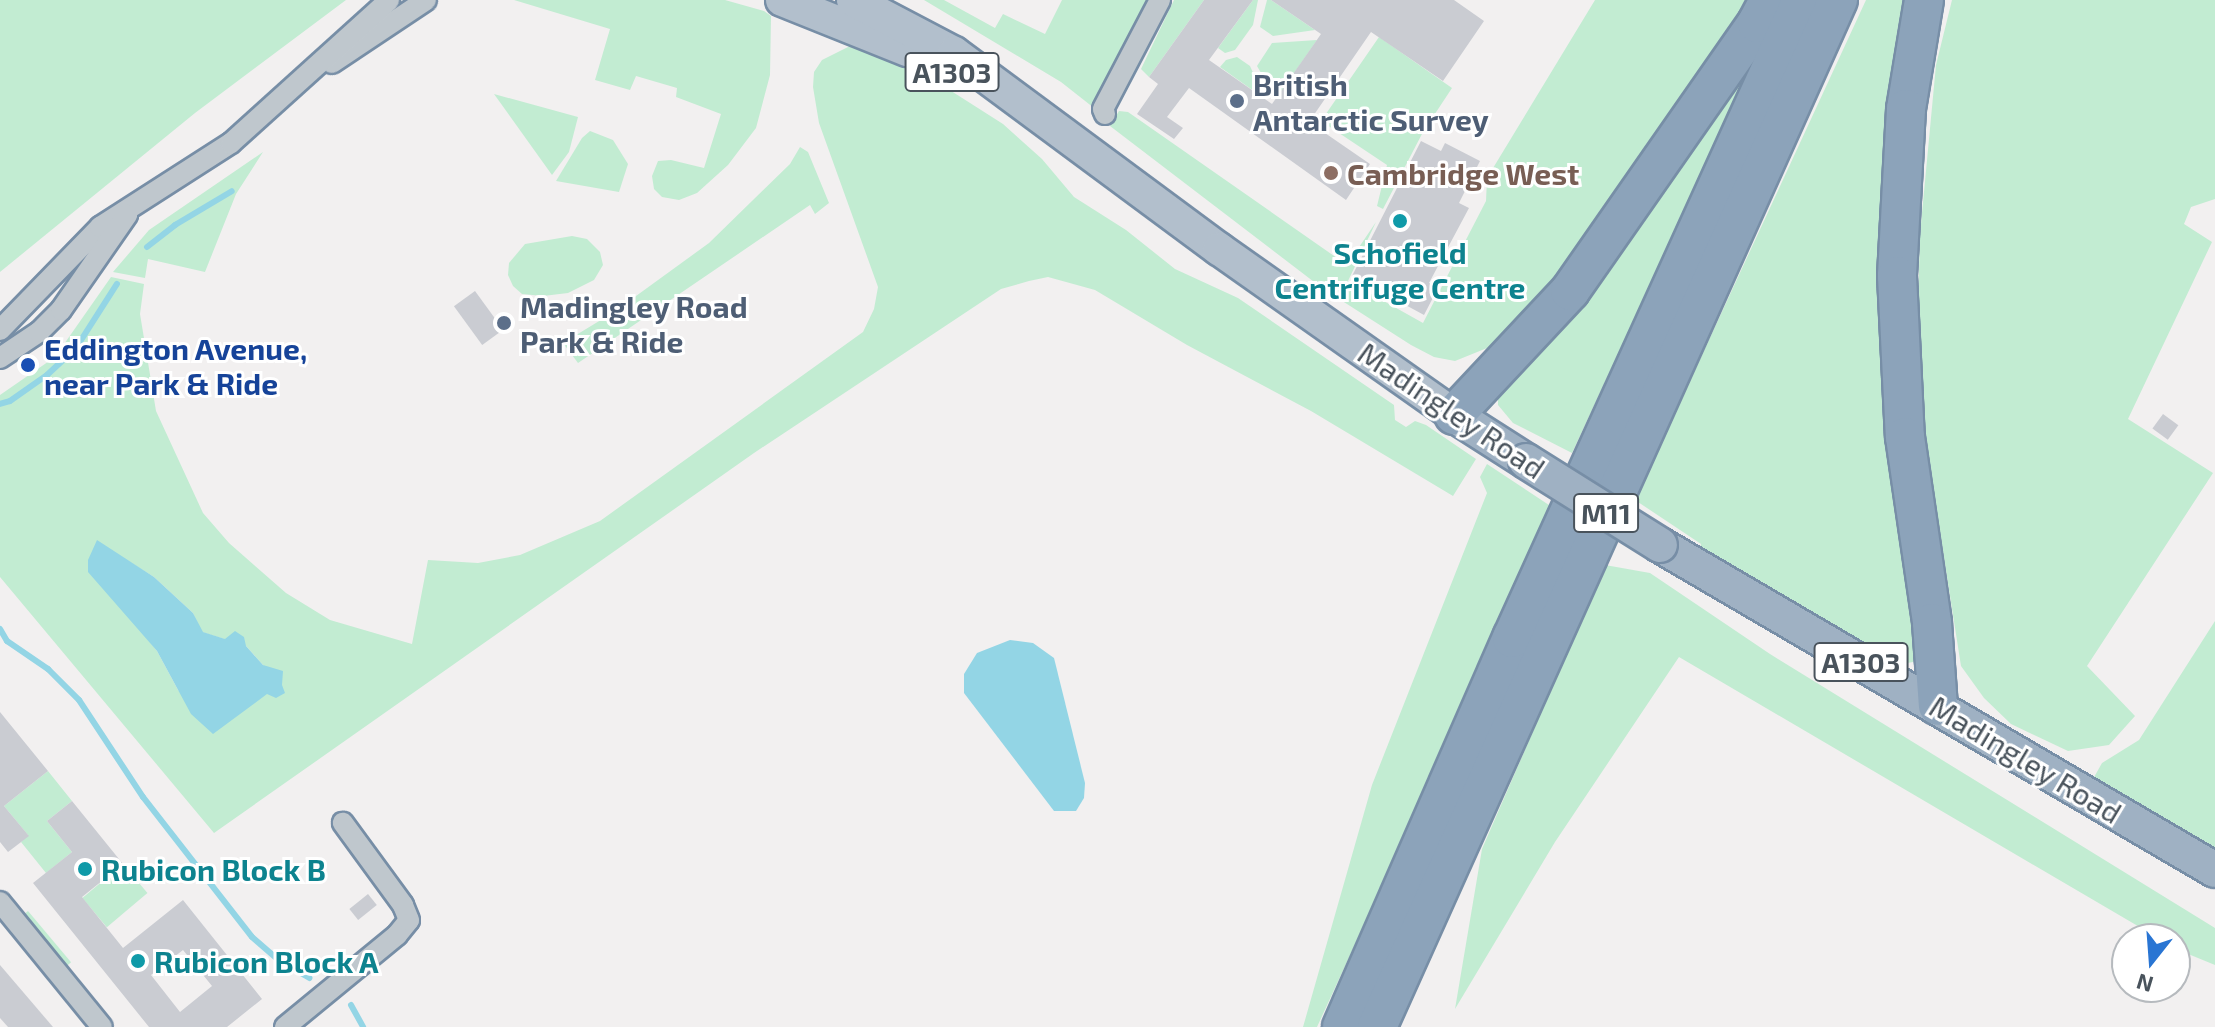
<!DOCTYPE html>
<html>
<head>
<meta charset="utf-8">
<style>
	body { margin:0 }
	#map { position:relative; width:2215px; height:1027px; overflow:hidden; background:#f2f0f0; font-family:"Exo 2",sans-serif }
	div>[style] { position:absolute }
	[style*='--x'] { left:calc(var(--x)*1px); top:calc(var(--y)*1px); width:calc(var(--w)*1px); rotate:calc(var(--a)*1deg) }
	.green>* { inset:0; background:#c2ecd2; transform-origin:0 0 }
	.water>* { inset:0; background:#93d5e5 }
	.stream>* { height:6px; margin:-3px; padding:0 3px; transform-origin:3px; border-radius:3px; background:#93d5e5 }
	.building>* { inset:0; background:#caccd2; transform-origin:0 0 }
	.roads { filter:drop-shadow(2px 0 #778ea6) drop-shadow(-2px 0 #778ea6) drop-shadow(0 2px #778ea6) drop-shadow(0 -2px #778ea6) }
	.minor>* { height:20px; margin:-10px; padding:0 10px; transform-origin:10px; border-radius:10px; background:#bfc7cd }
	.primary>* { height:32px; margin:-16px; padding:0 16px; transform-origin:16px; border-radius:16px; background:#b2bfcc }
	.trunk>* { height:34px; margin:-17px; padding:0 17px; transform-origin:17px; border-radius:17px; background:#9fb1c3 }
	.motorway>* { height:38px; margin:-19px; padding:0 19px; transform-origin:19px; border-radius:19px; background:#8ca3ba }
	.bridges { filter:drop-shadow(2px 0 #778ea6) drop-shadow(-2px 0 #778ea6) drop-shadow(0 2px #778ea6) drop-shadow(0 -2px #778ea6) }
	.trunk-bridge>* { height:34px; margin:-17px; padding:0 17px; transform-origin:17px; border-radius:17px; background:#9fb1c3 }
	.dots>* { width:22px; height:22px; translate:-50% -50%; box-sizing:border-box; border:4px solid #fff; border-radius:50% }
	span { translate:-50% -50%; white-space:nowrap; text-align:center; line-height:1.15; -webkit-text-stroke:6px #fff; paint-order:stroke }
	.shield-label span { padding:2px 6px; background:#fff; border:2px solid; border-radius:6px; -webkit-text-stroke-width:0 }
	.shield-label { font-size:28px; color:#49535c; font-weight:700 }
	.service-label { font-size:30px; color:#4e5e75; font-weight:700 }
	.left { translate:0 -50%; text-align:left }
	.education-label { font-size:30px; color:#785e54; font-weight:700 }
	.culture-label { font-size:30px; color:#0d838f; font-weight:700 }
	.transit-label { font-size:30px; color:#164399; font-weight:700 }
	.street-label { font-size:30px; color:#49535c }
	.north { position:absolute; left:2111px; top:923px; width:80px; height:80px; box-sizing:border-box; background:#fff; border:2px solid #b6babe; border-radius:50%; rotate:197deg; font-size:22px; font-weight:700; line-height:32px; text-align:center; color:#49535c }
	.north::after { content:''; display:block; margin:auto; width:28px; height:36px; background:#2975d3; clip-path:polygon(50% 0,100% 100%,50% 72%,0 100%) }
</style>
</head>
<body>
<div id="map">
	<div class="green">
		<i style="clip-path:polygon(0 0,346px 0,195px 113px,0 272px)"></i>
		<i style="clip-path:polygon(514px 0,725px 0,764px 11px,771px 16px,770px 75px,756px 128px,728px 165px,697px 193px,679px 200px,662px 197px,654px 189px,652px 176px,658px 161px,671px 160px,704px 168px,721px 114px,676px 97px,677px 88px,636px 76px,630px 90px,595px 80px,610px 29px)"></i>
		<i style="clip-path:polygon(924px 0,944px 0,995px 28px,1003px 14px,1045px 34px,1062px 0,1153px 0,1094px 108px,1061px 82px)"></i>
		<i style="clip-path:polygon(1174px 0,1204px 0,1149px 77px,1141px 69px)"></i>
		<i style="clip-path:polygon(1253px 0,1258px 0,1253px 25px,1235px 50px,1225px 53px,1218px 48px)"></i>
		<i style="clip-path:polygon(1267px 0,1271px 0,1315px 30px,1273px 36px,1260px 27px)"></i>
		<i style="clip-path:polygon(1595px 0,1747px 0,1691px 93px,1548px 297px,1497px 344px,1455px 361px,1434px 357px,1411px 345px,1322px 288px,1110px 126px,1119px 111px,1128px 112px,1347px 265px,1376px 222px,1348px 281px,1423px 323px,1486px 201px,1487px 178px)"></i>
		<i style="clip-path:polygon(1783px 0,1572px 453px,1513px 423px,1498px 405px,1498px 397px,1549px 338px)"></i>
		<i style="clip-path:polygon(1866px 0,1913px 0,1920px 655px,1913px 662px,1902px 664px,1697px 557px,1701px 544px,1635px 500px)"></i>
		<i style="clip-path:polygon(1952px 0,2215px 0,2215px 199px,2191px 207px,2184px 224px,2212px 242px,2128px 419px,2213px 473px,2087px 666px,2135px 716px,2109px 745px,2068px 751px,2011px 724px,1984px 698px,1961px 666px,1916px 379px,1920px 234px,1936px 65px)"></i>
		<i style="clip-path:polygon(1379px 37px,1452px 88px,1423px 132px,1383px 209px,1377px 206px,1387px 165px,1321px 121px)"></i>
		<i style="clip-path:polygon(1317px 40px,1276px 99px,1257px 66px,1272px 43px)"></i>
		<i style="clip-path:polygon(evenodd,858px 42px,890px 52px,1003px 124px,1042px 159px,1074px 197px,1126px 230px,1175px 269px,1238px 298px,1394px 405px,1395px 420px,1406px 427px,1415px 421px,1426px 425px,1476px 459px,1453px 496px,1311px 411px,1187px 345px,1095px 290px,1048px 277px,1029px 281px,1001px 289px,754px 453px,214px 833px,0 577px,0 395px,55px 357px,111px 277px,144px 284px,140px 314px,156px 411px,203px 513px,229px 543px,286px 593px,330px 620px,412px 644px,428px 560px,478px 563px,520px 555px,600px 521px,863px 332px,874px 309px,878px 287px,819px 123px,813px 87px,814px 72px,822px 60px,858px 42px,109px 549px,154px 577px,193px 613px,202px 632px,246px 646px,264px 666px,267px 693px,213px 733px,178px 690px,157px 651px,120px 605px,109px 549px)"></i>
		<i style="clip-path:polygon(1237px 57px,1250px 66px,1265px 99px,1220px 67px,1226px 60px)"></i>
		<i style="clip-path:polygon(494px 94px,578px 117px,569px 152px,552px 175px)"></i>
		<i style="clip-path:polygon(590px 131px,613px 140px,628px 164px,619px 192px,556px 181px,582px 138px)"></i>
		<i style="clip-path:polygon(800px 147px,808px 152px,829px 203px,815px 214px,810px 205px,578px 363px,563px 343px,614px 312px,709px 243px,790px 164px)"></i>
		<i style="clip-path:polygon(263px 152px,236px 194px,205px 272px,148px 259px,145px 278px,113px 272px,149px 230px)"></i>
		<i style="clip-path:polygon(572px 236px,587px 239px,600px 252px,603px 265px,594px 280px,568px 293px,543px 296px,522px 294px,513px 286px,508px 275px,509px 263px,525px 244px)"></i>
		<i style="clip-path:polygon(1487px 464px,1555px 509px,1317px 1027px,1303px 1027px,1372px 785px,1487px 493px,1480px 477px)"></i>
		<i style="clip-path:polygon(1605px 565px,1650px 573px,1770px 654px,2215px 928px,2215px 965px,2176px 949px,2175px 939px,2160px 939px,1679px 657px,1555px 842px,1455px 1009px,1482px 849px)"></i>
		<i style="clip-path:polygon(2215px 621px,2215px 849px,2093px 779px,2102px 763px,2139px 740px)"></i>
		<i style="clip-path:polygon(48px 771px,72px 801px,47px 821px,72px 852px,46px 873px,21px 842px,28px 835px,4px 806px)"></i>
		<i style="left:123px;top:864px;width:38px;height:53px;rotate:50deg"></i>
		<i style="left:28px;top:911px;width:67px;height:11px;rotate:50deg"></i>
	</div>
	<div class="water">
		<i style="clip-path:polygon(97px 540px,154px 577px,193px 613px,203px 632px,225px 639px,235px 631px,244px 637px,246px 646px,263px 665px,283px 671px,282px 685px,285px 693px,276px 698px,267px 694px,213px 734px,191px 714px,157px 651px,88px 572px,88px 560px)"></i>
		<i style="clip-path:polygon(1010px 640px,1033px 643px,1054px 658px,1085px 783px,1084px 798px,1076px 811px,1054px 811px,964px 693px,964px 674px,977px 653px)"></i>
	</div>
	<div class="stream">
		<i style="--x:147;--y:247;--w:36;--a:-38"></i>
		<i style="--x:175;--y:225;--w:66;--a:-30.8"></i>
		<i style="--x:0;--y:404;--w:10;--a:-17"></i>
		<i style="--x:10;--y:401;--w:45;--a:-35.1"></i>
		<i style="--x:47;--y:375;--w:40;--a:-43"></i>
		<i style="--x:76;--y:348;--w:76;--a:-57.4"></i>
		<i style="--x:0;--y:629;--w:14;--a:60"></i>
		<i style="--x:7;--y:641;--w:50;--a:34.3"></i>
		<i style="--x:48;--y:669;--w:44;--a:45"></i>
		<i style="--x:79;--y:700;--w:116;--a:56.6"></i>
		<i style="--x:143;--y:797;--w:177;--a:52.1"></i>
		<i style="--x:252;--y:937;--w:37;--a:41"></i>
		<i style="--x:280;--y:961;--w:34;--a:30"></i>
		<i style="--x:351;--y:1005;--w:25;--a:61"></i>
	</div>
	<div class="building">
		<i style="clip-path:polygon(1204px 0,1253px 0,1209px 60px,1272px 104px,1321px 34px,1271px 0,1454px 0,1484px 21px,1443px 81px,1371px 32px,1309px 122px,1370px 164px,1346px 200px,1189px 88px,1167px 117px,1183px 128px,1174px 139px,1137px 114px,1158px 84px,1149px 77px)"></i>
		<i style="clip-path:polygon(1421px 141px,1441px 151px,1445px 143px,1480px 161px,1459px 203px,1469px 208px,1429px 283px,1438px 288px,1424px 315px,1352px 276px)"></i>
		<i style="left:475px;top:291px;width:48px;height:26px;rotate:54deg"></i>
		<i style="left:2163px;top:414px;width:19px;height:18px;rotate:36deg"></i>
		<i style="clip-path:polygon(0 712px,48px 771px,4px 806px,29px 836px,8px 852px,0 842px)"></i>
		<i style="clip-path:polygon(evenodd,72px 801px,123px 864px,82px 897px,123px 948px,183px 900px,262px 999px,227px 1027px,149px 1027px,33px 883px,72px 852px,47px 821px,72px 801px,183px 950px,212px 986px,180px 1012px,151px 975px,183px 950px)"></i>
		<i style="left:368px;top:894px;width:14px;height:24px;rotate:51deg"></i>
		<i style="clip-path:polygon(0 965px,53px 1027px,8px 1027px,0 1018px)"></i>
	</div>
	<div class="roads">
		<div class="minor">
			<i style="--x:332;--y:63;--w:113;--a:-33.8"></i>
			<i style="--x:1105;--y:114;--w:5;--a:-112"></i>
			<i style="--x:1103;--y:109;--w:123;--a:-62.4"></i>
			<i style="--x:0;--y:330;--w:144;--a:-45.8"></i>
			<i style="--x:100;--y:227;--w:156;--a:-32.7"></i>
			<i style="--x:231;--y:143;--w:213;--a:-42.1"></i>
			<i style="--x:0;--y:358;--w:47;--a:-33.7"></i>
			<i style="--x:39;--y:332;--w:31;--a:-45"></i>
			<i style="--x:61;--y:310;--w:116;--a:-55.2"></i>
			<i style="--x:0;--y:902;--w:161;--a:50.8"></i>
			<i style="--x:285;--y:1027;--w:145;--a:-39.4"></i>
			<i style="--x:397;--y:935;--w:19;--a:-51"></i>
			<i style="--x:409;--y:920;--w:16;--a:-112"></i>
			<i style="--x:403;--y:905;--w:102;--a:-126.2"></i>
		</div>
		<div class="primary">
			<i style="--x:782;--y:0;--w:135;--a:21.8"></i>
			<i style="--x:853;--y:0;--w:114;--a:27.7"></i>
			<i style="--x:954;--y:53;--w:330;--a:36.5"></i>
			<i style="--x:1219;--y:249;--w:288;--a:35.2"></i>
		</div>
		<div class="trunk">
			<i style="--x:1454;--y:415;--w:85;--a:32.6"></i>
			<i style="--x:1660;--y:545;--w:643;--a:30.35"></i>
		</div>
		<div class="motorway">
			<i style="--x:1924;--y:0;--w:110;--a:99.4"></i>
			<i style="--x:1906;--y:109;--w:167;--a:93.1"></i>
			<i style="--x:1897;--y:276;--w:161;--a:87.2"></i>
			<i style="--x:1905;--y:437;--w:188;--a:81.7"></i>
			<i style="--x:1932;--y:623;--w:83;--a:85.9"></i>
			<i style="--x:1454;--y:415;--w:170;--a:-46.9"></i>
			<i style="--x:1570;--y:291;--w:327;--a:-55.1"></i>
			<i style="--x:1757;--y:23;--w:26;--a:-62"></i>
			<i style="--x:1342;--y:1027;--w:425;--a:-66.4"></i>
			<i style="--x:1512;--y:638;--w:701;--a:-65.56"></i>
			<i style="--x:1377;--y:1027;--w:1126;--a:-65.83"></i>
		</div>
	</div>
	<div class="bridges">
		<div class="trunk-bridge">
			<i style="--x:1526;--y:461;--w:158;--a:32.1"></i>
		</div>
	</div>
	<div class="dots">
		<i style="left:1237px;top:101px;background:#5c6f8a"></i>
		<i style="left:1331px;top:173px;background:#8d6e63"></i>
		<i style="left:1400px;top:221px;background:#0f9aa8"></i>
		<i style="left:504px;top:323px;background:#5c6f8a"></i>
		<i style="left:28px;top:365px;background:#1a4fb4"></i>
		<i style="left:85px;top:869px;background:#0f9aa8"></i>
		<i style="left:138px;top:961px;background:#0f9aa8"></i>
	</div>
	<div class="shield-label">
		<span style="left:952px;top:72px">A1303</span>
		<span style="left:1606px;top:513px">M11</span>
		<span style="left:1861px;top:662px">A1303</span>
	</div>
	<div class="service-label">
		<span class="left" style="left:1253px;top:101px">British<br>Antarctic Survey</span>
		<span class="left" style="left:520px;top:323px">Madingley Road<br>Park &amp; Ride</span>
	</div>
	<div class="education-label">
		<span class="left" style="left:1347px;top:173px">Cambridge West</span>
	</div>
	<div class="culture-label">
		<span style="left:1400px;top:269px">Schofield<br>Centrifuge Centre</span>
		<span class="left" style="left:101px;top:869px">Rubicon Block B</span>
		<span class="left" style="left:154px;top:961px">Rubicon Block A</span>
	</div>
	<div class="transit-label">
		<span class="left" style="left:44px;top:365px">Eddington Avenue,<br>near Park &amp; Ride</span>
	</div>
	<div class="street-label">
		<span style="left:1452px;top:410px;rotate:34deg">Madingley Road</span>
		<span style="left:2026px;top:759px;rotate:31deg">Madingley Road</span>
	</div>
	<div class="north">N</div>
</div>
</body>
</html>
